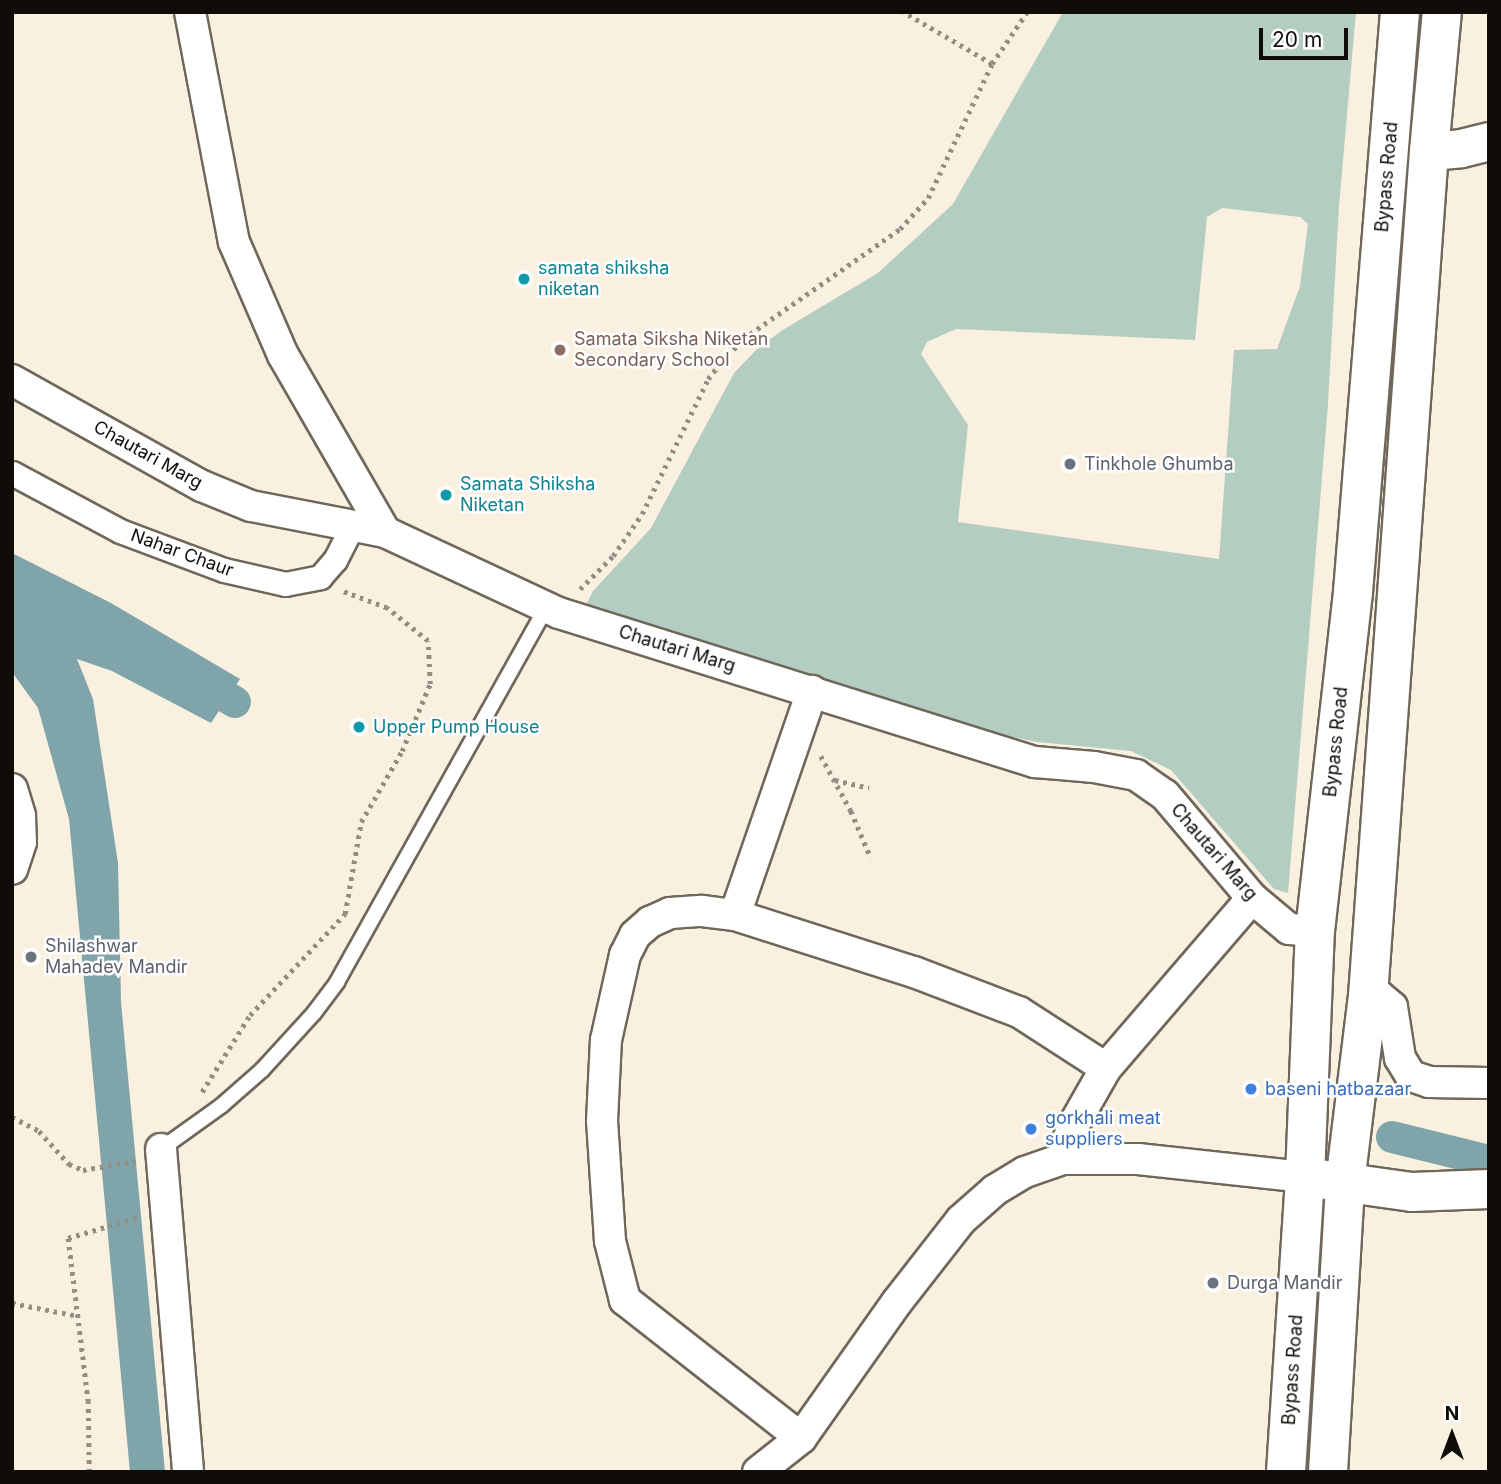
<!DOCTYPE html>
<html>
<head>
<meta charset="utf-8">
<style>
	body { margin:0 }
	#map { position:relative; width:1501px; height:1484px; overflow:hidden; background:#f9f0e0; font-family:Inter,sans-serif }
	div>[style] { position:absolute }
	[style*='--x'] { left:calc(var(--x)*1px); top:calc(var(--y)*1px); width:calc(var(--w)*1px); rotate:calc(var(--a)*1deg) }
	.green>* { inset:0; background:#b4cdc1 }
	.water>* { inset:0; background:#7fa4a9 }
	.canal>* { height:32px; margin:-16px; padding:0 16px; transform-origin:16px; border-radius:16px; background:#7fa4a9 }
	.path>* { height:4.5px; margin-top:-2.25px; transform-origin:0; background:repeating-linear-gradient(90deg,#938d82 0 3.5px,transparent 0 8.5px) }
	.roads { filter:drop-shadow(2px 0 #6f675a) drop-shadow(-2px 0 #6f675a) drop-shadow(0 2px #6f675a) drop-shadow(0 -2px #6f675a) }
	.service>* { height:14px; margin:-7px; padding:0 7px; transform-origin:7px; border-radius:7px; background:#fff }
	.pedestrian>* { height:23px; margin:-11.5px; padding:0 11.5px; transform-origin:11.5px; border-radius:11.5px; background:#fff }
	.minor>* { height:30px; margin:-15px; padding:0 15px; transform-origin:15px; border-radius:15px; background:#fff }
	.tertiary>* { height:37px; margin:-18.5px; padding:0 18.5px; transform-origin:18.5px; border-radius:18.5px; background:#fff }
	.secondary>* { height:38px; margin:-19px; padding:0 19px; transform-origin:19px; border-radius:19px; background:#fff }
	.trunk>* { height:38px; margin:-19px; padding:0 19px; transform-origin:19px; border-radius:19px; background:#fff }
	.dots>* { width:19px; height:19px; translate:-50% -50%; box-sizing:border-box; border:4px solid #fff; border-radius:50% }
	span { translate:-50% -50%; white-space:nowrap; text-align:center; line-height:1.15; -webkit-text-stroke:5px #fff; paint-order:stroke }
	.street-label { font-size:18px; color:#100d08 }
	.culture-label { font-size:18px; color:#0d838f }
	.left { translate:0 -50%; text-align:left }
	.education-label { font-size:18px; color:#785e54 }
	.worship-label { font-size:18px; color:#5b616d }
	.shop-label { font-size:18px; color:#366cbe }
	.frame { position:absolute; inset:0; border:14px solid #100d08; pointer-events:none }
	.north { position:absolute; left:1417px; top:1400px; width:70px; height:70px; -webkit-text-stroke:5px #fff; paint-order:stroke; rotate:0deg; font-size:19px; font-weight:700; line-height:28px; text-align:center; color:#100d08 }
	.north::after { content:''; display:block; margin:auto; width:24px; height:32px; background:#100d08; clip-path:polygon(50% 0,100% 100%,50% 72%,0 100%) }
	.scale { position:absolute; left:1259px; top:28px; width:89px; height:32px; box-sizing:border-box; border:4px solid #100d08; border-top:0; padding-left:9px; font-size:21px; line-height:24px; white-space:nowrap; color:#100d08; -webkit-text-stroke:5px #fff; paint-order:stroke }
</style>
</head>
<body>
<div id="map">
	<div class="green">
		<i style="clip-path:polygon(evenodd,1063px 12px,1356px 12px,1339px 206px,1328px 404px,1288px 893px,1274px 889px,1171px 770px,1131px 751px,1037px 742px,1003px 735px,807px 675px,588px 612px,587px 603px,593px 591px,651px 528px,734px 373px,756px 350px,781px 331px,878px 273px,953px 204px,1063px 12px,1222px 208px,1300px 217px,1308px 224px,1300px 286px,1277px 349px,1234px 350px,1219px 559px,958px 522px,968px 425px,921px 354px,927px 342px,956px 329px,1195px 340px,1207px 217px,1222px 208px)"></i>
	</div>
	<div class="water">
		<i style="clip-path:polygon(12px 553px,111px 603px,240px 679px,211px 723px,112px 671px,77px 659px,93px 699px,118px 863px,121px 1002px,165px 1472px,130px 1472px,69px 819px,38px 708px,12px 672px)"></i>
	</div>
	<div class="canal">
		<i style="--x:191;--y:676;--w:51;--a:30.6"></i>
		<i style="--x:1392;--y:1137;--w:100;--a:13.9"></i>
	</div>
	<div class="path">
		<i style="--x:992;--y:64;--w:63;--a:-56.1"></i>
		<i style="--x:580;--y:589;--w:47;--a:-45"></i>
		<i style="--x:613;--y:556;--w:51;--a:-55.4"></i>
		<i style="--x:642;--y:514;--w:150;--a:-63.9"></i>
		<i style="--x:708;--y:379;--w:31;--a:-52"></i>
		<i style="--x:727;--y:355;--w:31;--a:-42"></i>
		<i style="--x:750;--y:334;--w:183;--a:-35"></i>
		<i style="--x:900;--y:229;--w:42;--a:-47.9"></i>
		<i style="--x:928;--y:198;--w:148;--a:-64.5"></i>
		<i style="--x:992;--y:64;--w:103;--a:-149.7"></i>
		<i style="--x:821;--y:756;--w:63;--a:61.4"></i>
		<i style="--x:851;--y:811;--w:51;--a:66.9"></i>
		<i style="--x:835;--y:780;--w:35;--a:13"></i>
		<i style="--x:202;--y:1092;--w:91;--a:-58.1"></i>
		<i style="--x:250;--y:1015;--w:139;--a:-46.8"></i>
		<i style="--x:345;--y:914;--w:93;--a:-80.1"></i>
		<i style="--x:361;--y:822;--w:82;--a:-60"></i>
		<i style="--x:402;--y:751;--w:73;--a:-67.3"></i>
		<i style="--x:430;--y:684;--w:43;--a:-92.7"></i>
		<i style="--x:428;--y:641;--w:53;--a:-141.2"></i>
		<i style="--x:387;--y:608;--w:48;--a:-159.3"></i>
		<i style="--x:12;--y:1117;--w:30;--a:27"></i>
		<i style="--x:39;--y:1131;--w:45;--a:47.7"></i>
		<i style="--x:69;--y:1164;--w:15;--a:23"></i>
		<i style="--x:83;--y:1170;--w:53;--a:-9.8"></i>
		<i style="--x:12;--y:1303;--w:67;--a:11.1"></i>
		<i style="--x:89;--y:1472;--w:70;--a:-90.8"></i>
		<i style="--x:88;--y:1402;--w:165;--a:-97"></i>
		<i style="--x:68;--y:1238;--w:74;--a:-16.5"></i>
	</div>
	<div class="roads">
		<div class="service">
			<i style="--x:161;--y:1149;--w:74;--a:-35.6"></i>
			<i style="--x:221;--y:1106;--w:55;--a:-41.3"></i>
			<i style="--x:262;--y:1070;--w:77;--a:-47.6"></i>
			<i style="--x:314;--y:1013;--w:39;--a:-53"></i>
			<i style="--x:337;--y:982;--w:430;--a:-60.8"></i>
		</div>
		<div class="pedestrian">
			<i style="--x:12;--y:473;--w:123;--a:28.2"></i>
			<i style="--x:120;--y:531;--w:111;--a:20.6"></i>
			<i style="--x:224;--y:570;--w:63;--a:12.9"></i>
			<i style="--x:285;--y:584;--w:36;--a:-11"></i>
			<i style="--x:320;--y:577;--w:23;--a:-49"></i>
			<i style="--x:335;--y:560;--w:37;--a:-63"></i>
		</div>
		<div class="minor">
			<i style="--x:190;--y:12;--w:234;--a:79.2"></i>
			<i style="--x:234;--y:242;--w:123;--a:66.6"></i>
			<i style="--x:283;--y:355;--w:204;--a:60"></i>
			<i style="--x:12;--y:380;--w:218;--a:29.2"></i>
			<i style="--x:202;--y:486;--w:53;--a:22.2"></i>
			<i style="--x:251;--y:506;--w:136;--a:11"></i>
			<i style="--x:385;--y:532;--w:192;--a:25"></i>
			<i style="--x:559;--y:613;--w:499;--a:17.4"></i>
			<i style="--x:1035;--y:762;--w:59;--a:4.8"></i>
			<i style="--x:1094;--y:767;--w:43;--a:10.8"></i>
			<i style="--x:1136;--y:775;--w:35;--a:35"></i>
			<i style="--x:1165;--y:795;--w:135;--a:49.8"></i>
			<i style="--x:1252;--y:898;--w:48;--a:40"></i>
			<i style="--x:1289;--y:929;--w:26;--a:4"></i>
			<i style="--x:12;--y:789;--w:28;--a:73"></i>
			<i style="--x:20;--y:816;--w:26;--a:88"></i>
			<i style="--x:21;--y:842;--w:28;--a:108"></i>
			<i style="--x:735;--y:915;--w:188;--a:17.7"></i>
			<i style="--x:914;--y:972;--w:112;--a:20.9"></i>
			<i style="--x:1019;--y:1012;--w:103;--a:32.8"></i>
			<i style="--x:1368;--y:996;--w:11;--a:0"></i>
			<i style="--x:1379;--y:996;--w:17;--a:40"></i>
			<i style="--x:1392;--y:1007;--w:52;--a:81.1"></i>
			<i style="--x:1400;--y:1058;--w:21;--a:59"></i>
			<i style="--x:1411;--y:1076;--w:19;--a:18"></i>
			<i style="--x:1429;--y:1082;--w:60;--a:1"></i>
			<i style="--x:161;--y:1149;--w:324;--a:85.2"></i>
			<i style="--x:1062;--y:1159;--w:35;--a:-72"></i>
			<i style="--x:1073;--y:1126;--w:67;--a:-60.4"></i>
			<i style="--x:1106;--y:1068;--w:224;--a:-49.3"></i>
			<i style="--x:801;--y:1438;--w:224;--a:-141.9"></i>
			<i style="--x:625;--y:1300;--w:61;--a:-104.3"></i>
			<i style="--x:610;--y:1241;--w:120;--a:-93.8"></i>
			<i style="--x:602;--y:1121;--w:81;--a:-87.2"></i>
			<i style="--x:606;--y:1040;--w:87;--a:-77.4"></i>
			<i style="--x:625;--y:955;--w:22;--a:-63"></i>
			<i style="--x:635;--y:935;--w:20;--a:-41"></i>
			<i style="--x:650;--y:922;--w:22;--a:-24"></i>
			<i style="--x:670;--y:913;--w:32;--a:-4"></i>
			<i style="--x:702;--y:911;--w:33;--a:7"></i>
			<i style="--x:735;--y:915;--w:237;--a:-71"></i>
			<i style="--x:758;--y:1472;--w:55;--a:-38.3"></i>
			<i style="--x:801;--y:1438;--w:166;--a:-54.8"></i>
			<i style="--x:897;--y:1302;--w:104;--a:-52"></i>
			<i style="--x:961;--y:1220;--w:45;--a:-41.4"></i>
			<i style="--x:995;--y:1190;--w:35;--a:-31"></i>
			<i style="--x:1025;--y:1172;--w:39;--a:-19"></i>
			<i style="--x:1062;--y:1159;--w:76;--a:0"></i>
			<i style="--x:1138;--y:1159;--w:168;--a:6.2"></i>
		</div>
		<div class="tertiary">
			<i style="--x:1429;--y:151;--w:32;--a:-5"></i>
			<i style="--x:1461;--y:148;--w:29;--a:-14"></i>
		</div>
		<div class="secondary">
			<i style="--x:1305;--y:1177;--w:108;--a:8"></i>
			<i style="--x:1412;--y:1192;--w:77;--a:-2.2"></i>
		</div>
		<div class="trunk">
			<i style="--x:1286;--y:1472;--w:296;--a:-86.3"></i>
			<i style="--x:1305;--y:1177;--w:246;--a:-87.7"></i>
			<i style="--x:1315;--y:931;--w:341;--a:-83.6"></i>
			<i style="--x:1353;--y:592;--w:582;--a:-85.37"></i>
			<i style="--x:1328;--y:1472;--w:289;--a:-86.6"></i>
			<i style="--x:1345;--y:1183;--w:188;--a:-83"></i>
			<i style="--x:1368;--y:996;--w:847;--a:-85.87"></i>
			<i style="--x:1429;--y:151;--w:140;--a:-84.7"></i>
		</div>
	</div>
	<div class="dots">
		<i style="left:524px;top:279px;background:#0f9aa8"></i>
		<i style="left:560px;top:350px;background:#8d6e63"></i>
		<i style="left:1070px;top:464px;background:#6b7280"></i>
		<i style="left:446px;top:495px;background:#0f9aa8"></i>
		<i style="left:359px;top:727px;background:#0f9aa8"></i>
		<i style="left:31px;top:957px;background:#6b7280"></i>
		<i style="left:1251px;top:1089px;background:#3f7fe0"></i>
		<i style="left:1031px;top:1129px;background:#3f7fe0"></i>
		<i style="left:1213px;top:1283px;background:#6b7280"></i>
	</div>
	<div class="street-label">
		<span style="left:1387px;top:177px;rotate:-85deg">Bypass Road</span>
		<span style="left:148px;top:455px;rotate:29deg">Chautari Marg</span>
		<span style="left:182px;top:553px;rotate:20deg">Nahar Chaur</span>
		<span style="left:677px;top:649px;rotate:17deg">Chautari Marg</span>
		<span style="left:1336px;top:742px;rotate:-84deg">Bypass Road</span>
		<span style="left:1214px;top:852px;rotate:49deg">Chautari Marg</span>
		<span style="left:1293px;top:1370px;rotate:-86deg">Bypass Road</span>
	</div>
	<div class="culture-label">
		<span class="left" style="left:538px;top:279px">samata shiksha<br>niketan</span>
		<span class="left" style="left:460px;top:495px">Samata Shiksha<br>Niketan</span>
		<span class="left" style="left:373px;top:727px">Upper Pump House</span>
	</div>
	<div class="education-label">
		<span class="left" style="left:574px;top:350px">Samata Siksha Niketan<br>Secondary School</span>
	</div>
	<div class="worship-label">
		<span class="left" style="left:1084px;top:464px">Tinkhole Ghumba</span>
		<span class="left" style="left:45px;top:957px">Shilashwar<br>Mahadev Mandir</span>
		<span class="left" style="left:1227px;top:1283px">Durga Mandir</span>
	</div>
	<div class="shop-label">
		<span class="left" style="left:1265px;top:1089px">baseni hatbazaar</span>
		<span class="left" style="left:1045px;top:1129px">gorkhali meat<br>suppliers</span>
	</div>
	<div class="frame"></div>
	<div class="north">N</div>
	<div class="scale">20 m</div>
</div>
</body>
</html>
